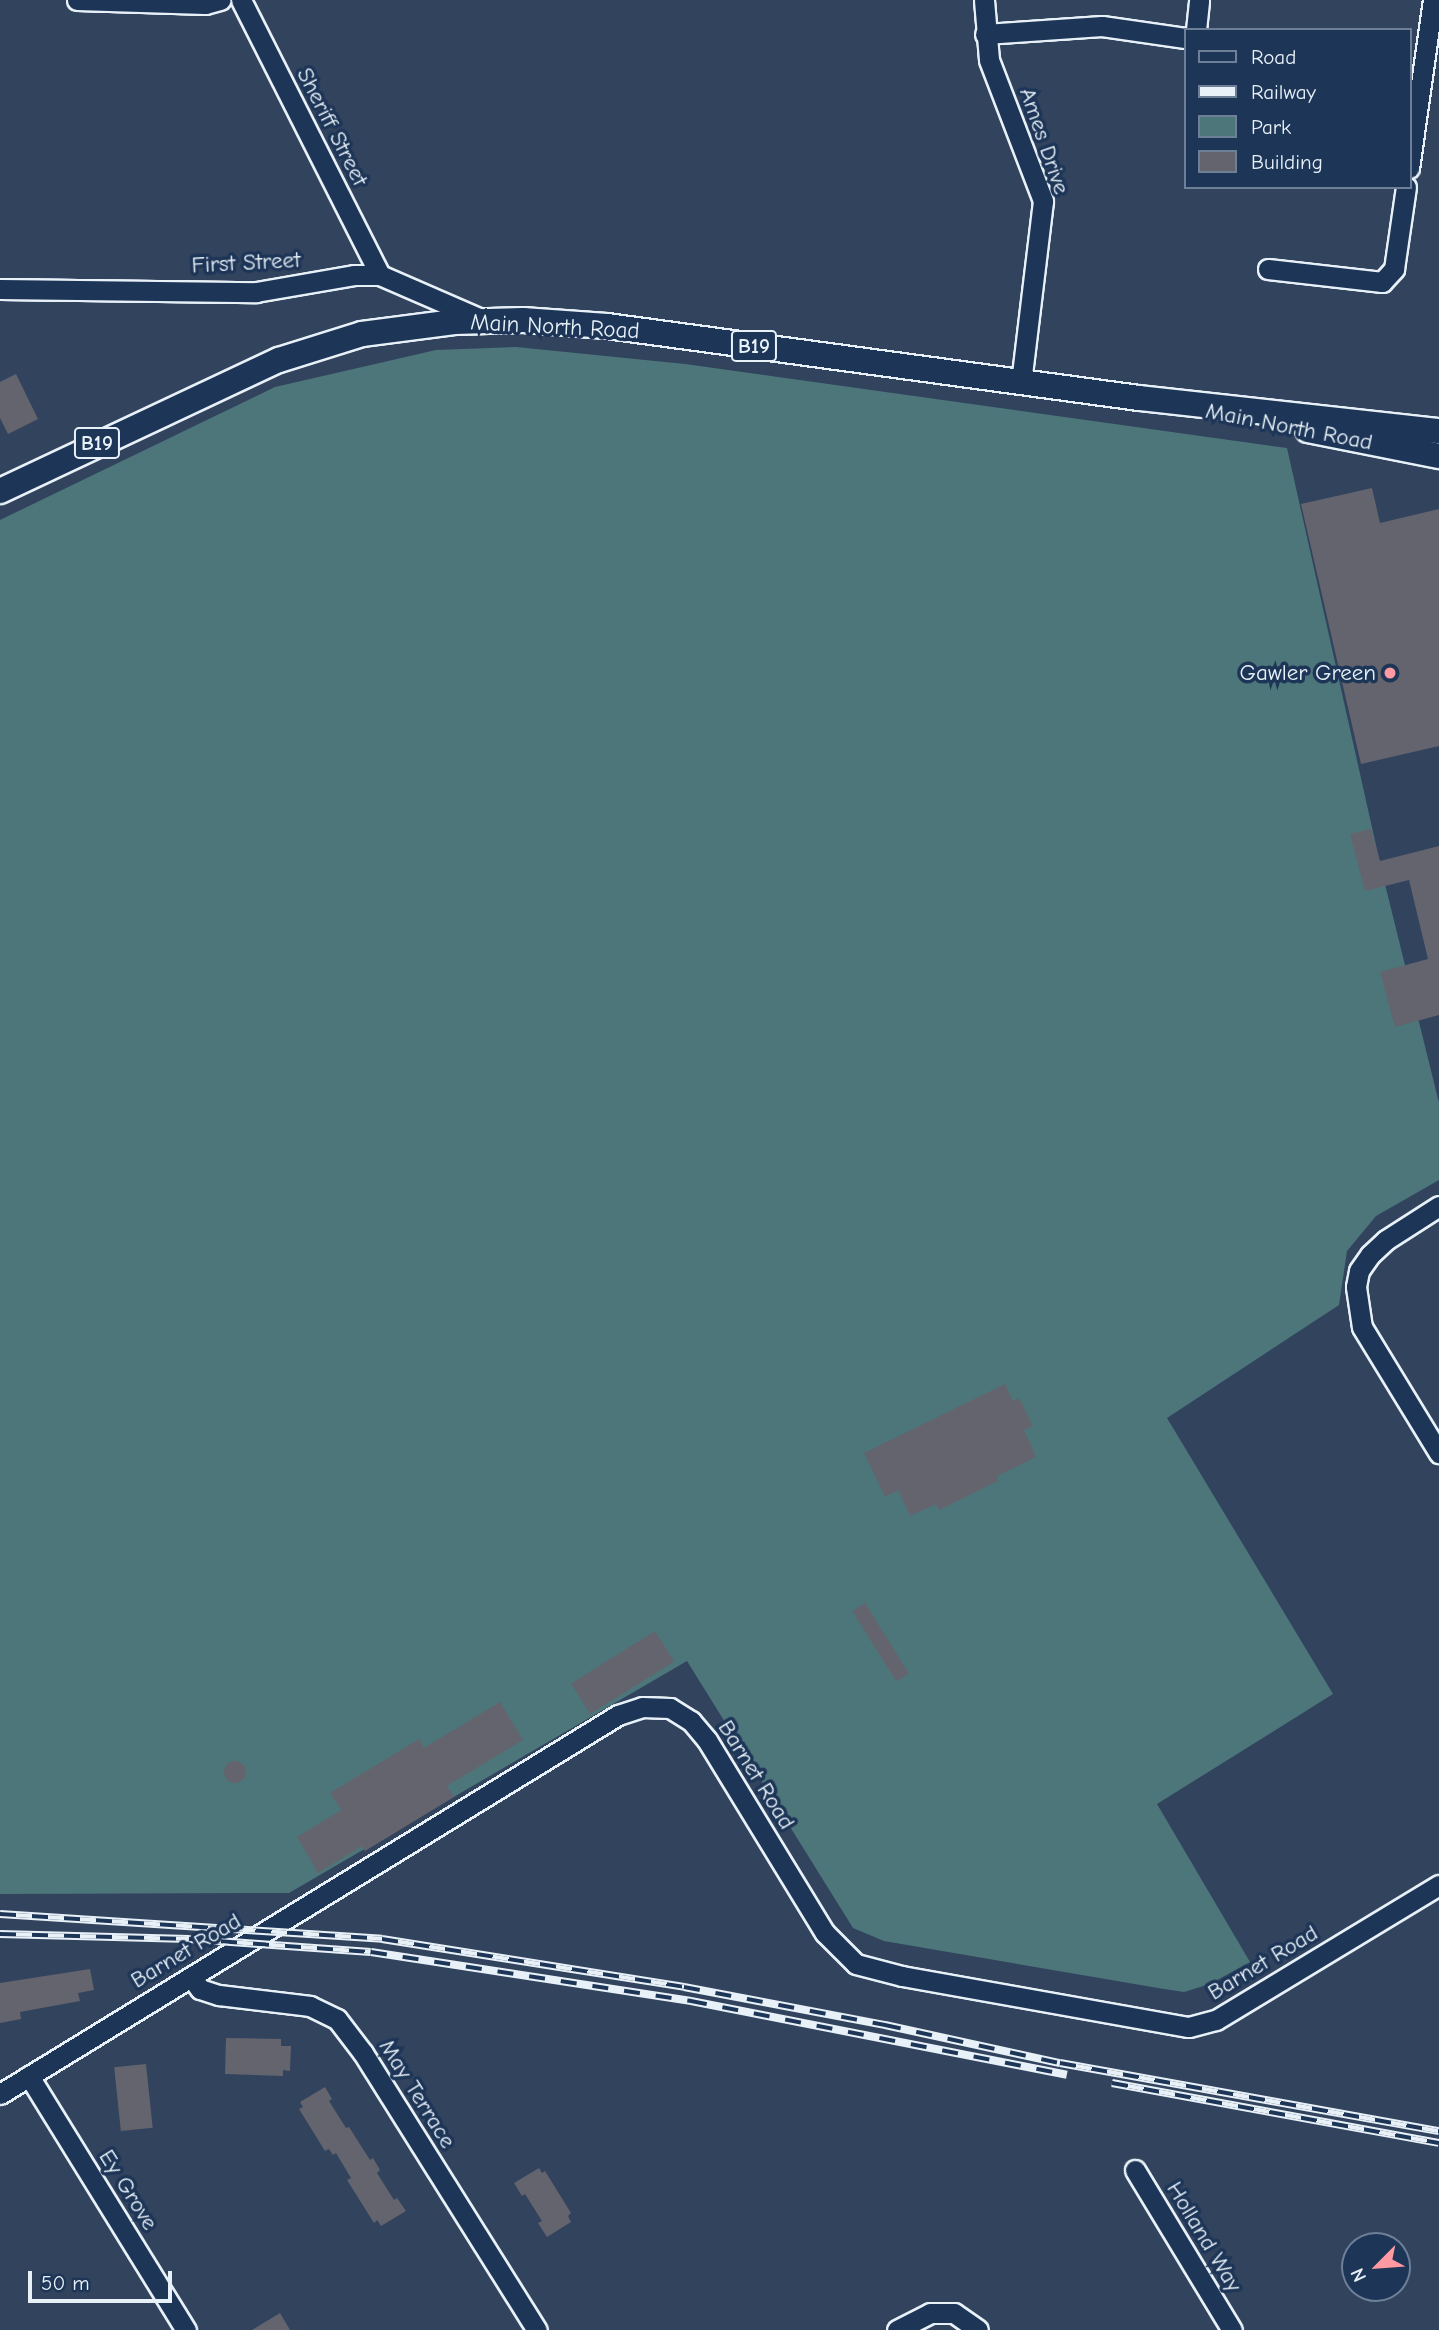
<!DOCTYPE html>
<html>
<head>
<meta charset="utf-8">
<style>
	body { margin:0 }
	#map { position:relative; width:1439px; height:2330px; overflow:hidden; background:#32435e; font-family:"Comic Neue",sans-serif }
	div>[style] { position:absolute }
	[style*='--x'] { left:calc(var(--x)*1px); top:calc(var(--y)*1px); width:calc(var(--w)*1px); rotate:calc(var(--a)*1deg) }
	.green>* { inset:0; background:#4d767b }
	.building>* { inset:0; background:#64646e; transform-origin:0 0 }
	.round { border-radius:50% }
	.roads { filter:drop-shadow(2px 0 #e8f1f8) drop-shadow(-2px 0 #e8f1f8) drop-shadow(0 2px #e8f1f8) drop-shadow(0 -2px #e8f1f8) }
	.minor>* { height:19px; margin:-9.5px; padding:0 9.5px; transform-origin:9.5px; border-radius:9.5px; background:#1d3557 }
	.major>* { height:24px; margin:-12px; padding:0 12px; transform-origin:12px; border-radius:12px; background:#1d3557 }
	.rail>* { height:8px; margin-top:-4px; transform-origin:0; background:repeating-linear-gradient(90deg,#1d3557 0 16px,#e8f1f8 0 32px); box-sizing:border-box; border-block:2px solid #e8f1f8 }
	.dots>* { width:19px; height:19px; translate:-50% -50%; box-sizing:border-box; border:4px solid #1d3557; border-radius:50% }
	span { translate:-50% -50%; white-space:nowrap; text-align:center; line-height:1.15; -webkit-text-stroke:7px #1d3557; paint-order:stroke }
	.shield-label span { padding:2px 5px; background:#1d3557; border:2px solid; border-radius:5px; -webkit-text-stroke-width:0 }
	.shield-label { font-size:21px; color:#e8f1f8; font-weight:700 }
	.street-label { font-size:23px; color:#e8f1f8 }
	.poi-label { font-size:23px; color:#e8f1f8 }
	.right { translate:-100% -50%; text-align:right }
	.legend { position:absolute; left:1184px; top:28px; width:228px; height:161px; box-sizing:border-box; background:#1d3557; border:2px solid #6e8097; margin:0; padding:9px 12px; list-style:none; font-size:21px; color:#e8f1f8 }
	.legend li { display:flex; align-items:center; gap:14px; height:35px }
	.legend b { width:35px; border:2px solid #6e8097 }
	.north { position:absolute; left:1341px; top:2232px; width:70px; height:70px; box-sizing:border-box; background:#1d3557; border:2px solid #6e8097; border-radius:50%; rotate:245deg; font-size:19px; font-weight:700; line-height:28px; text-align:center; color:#e8f1f8 }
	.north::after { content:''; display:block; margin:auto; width:24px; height:32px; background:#ff9aa2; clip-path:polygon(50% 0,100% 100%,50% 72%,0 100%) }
	.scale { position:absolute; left:28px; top:2271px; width:144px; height:32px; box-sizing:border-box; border:4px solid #e8f1f8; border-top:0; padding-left:9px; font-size:21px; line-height:24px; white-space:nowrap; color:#e8f1f8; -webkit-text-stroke:5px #1d3557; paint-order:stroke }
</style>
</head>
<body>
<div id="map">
	<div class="green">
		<i style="clip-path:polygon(516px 347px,685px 364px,1287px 448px,1382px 872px,1439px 1103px,1439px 1180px,1376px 1216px,1347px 1251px,1339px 1305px,1167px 1418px,1333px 1694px,1157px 1804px,1250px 1962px,1210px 1984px,1184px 1992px,1158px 1988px,884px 1941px,853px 1928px,687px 1661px,289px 1893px,0 1894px,0 520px,275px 387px,436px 350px)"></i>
	</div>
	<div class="building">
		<i style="clip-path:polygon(16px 374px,38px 419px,8px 434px,0 418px,0 382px)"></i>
		<i style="clip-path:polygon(1372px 488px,1380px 523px,1439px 509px,1439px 746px,1361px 764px,1301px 504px)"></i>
		<i style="clip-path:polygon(1371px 829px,1380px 861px,1439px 846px,1439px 1015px,1395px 1027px,1380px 972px,1428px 959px,1409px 880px,1365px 891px,1350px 834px)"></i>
		<i style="clip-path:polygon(1005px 1384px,1013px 1401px,1019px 1398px,1033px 1426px,1024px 1430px,1036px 1457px,997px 1476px,998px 1481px,939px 1510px,936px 1504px,910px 1516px,898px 1490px,885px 1497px,864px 1453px)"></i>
		<i style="left:865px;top:1603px;width:83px;height:15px;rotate:58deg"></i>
		<i style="left:655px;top:1631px;width:36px;height:99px;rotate:58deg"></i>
		<i style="clip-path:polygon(500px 1702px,523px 1740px,447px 1786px,454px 1797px,365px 1851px,362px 1846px,318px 1873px,297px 1837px,341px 1810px,330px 1793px,419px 1739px,424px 1748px)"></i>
		<i class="round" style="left:224px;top:1761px;width:22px;height:22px"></i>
		<i style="clip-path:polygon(90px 1969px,94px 1990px,78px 1993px,80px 2001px,20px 2012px,21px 2019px,0 2023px,0 1983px)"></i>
		<i style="clip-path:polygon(226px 2038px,281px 2039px,281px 2046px,291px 2046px,290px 2071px,283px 2070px,283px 2076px,225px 2074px)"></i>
		<i style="left:146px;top:2064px;width:64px;height:32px;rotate:84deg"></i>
		<i style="clip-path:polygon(325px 2087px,332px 2099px,329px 2101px,346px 2128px,349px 2127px,370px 2160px,373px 2158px,380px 2170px,377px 2173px,394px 2200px,397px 2198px,406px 2211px,381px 2226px,377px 2220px,374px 2223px,347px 2180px,351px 2178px,336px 2153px,333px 2155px,329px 2149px,325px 2151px,299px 2109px,303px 2107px,300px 2102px)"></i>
		<i style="clip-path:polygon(539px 2168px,542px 2173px,545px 2171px,571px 2213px,568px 2216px,571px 2222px,547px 2237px,538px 2223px,542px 2221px,525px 2194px,522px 2196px,514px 2183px)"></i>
		<i style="clip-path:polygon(280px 2313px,290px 2330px,252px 2330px)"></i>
	</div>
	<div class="roads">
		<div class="minor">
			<i style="--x:77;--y:0;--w:128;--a:1.8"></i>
			<i style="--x:205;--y:4;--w:16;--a:-15"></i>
			<i style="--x:241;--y:0;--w:308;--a:63.2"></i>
			<i style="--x:984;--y:0;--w:60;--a:85.2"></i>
			<i style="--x:989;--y:60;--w:151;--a:69"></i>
			<i style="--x:1043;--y:201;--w:182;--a:96.9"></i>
			<i style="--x:1196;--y:30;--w:30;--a:-84"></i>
			<i style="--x:985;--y:34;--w:117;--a:-3.9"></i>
			<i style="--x:1102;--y:26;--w:84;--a:8.2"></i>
			<i style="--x:1409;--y:168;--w:170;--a:-81.9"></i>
			<i style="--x:1268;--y:269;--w:115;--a:6.5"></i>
			<i style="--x:1382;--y:282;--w:18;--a:-47"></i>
			<i style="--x:1394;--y:269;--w:83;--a:-81.7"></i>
			<i style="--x:0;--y:289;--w:256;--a:0.7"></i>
			<i style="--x:256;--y:292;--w:99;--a:-9.8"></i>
			<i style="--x:354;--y:275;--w:26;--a:0"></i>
			<i style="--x:380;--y:275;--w:110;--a:23.5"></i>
			<i style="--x:1439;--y:1206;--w:63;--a:147.3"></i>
			<i style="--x:1386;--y:1240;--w:22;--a:137"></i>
			<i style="--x:1370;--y:1255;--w:19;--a:125"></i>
			<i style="--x:1359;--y:1271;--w:16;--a:101"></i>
			<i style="--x:1356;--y:1287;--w:40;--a:81.5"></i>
			<i style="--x:1362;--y:1327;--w:148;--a:58.6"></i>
			<i style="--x:191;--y:1977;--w:15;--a:53"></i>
			<i style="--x:200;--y:1989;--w:20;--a:18"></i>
			<i style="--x:219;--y:1995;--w:92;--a:6.9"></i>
			<i style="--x:310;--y:2006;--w:30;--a:26"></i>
			<i style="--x:337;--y:2019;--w:43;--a:52.6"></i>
			<i style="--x:363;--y:2053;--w:327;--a:57.9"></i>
			<i style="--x:29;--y:2076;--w:299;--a:58.3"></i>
			<i style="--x:0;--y:2094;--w:725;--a:-31.52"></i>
			<i style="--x:618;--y:1715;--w:25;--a:-18"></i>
			<i style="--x:642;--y:1707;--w:28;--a:2"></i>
			<i style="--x:670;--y:1708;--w:25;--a:32"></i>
			<i style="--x:691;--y:1721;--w:25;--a:50"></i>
			<i style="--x:707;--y:1740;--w:226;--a:58.6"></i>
			<i style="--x:825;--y:1933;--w:44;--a:45"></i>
			<i style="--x:856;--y:1964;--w:48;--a:14.6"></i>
			<i style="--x:902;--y:1976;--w:291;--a:10.1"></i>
			<i style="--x:1189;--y:2027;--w:28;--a:-15"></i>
			<i style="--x:1216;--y:2020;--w:261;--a:-31.2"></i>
			<i style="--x:1135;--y:2170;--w:187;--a:58.8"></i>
			<i style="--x:897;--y:2330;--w:37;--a:-27"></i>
			<i style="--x:930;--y:2313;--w:24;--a:0"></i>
			<i style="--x:954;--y:2313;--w:29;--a:35"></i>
		</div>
		<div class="major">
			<i style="--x:1308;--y:430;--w:134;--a:11.2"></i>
			<i style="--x:0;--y:491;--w:308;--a:-25.2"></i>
			<i style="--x:279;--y:360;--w:87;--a:-17.4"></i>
			<i style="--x:362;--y:334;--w:93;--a:-7.4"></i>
			<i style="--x:454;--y:322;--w:69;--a:-1.7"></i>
			<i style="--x:523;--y:320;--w:84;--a:4.1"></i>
			<i style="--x:607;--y:326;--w:537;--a:7.71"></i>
			<i style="--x:1139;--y:398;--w:302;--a:6.3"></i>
		</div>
	</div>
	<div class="rail">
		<i style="--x:0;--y:1914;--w:383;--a:3.7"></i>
		<i style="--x:382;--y:1939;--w:306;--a:9"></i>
		<i style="--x:684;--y:1987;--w:205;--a:10.7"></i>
		<i style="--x:885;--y:2025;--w:179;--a:12.3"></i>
		<i style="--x:1060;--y:2063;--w:385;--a:10.2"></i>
		<i style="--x:0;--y:1934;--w:189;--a:1.5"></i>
		<i style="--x:189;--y:1939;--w:182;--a:4.1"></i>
		<i style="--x:371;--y:1952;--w:324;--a:8.7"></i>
		<i style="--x:691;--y:2001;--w:383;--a:11.1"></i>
		<i style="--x:1112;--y:2083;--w:332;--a:10.4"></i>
	</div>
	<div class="dots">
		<i style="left:1390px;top:673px;background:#ff9aa2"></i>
	</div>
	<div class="shield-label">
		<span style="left:754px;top:346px">B19</span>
		<span style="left:97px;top:443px">B19</span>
	</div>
	<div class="street-label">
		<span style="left:332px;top:127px;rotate:63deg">Sheriff Street</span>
		<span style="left:1044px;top:141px;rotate:71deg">Ames Drive</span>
		<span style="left:246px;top:263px;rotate:-3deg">First Street</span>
		<span style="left:555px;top:327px;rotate:3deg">Main North Road</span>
		<span style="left:1289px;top:427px;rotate:11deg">Main North Road</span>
		<span style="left:756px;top:1775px;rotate:58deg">Barnet Road</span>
		<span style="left:186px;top:1951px;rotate:-31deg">Barnet Road</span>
		<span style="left:1263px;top:1963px;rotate:-31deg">Barnet Road</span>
		<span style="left:417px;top:2094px;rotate:58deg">May Terrace</span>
		<span style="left:128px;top:2190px;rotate:58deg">Ey Grove</span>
		<span style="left:1204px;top:2237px;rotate:59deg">Holland Way</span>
	</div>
	<div class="poi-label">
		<span class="right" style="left:1376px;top:673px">Gawler Green</span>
	</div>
	<ul class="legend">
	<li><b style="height:9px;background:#1d3557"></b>Road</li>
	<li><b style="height:9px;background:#e8f1f8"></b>Railway</li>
	<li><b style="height:19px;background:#4d767b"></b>Park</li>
	<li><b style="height:19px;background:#64646e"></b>Building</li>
	</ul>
	<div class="north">N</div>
	<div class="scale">50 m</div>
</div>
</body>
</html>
